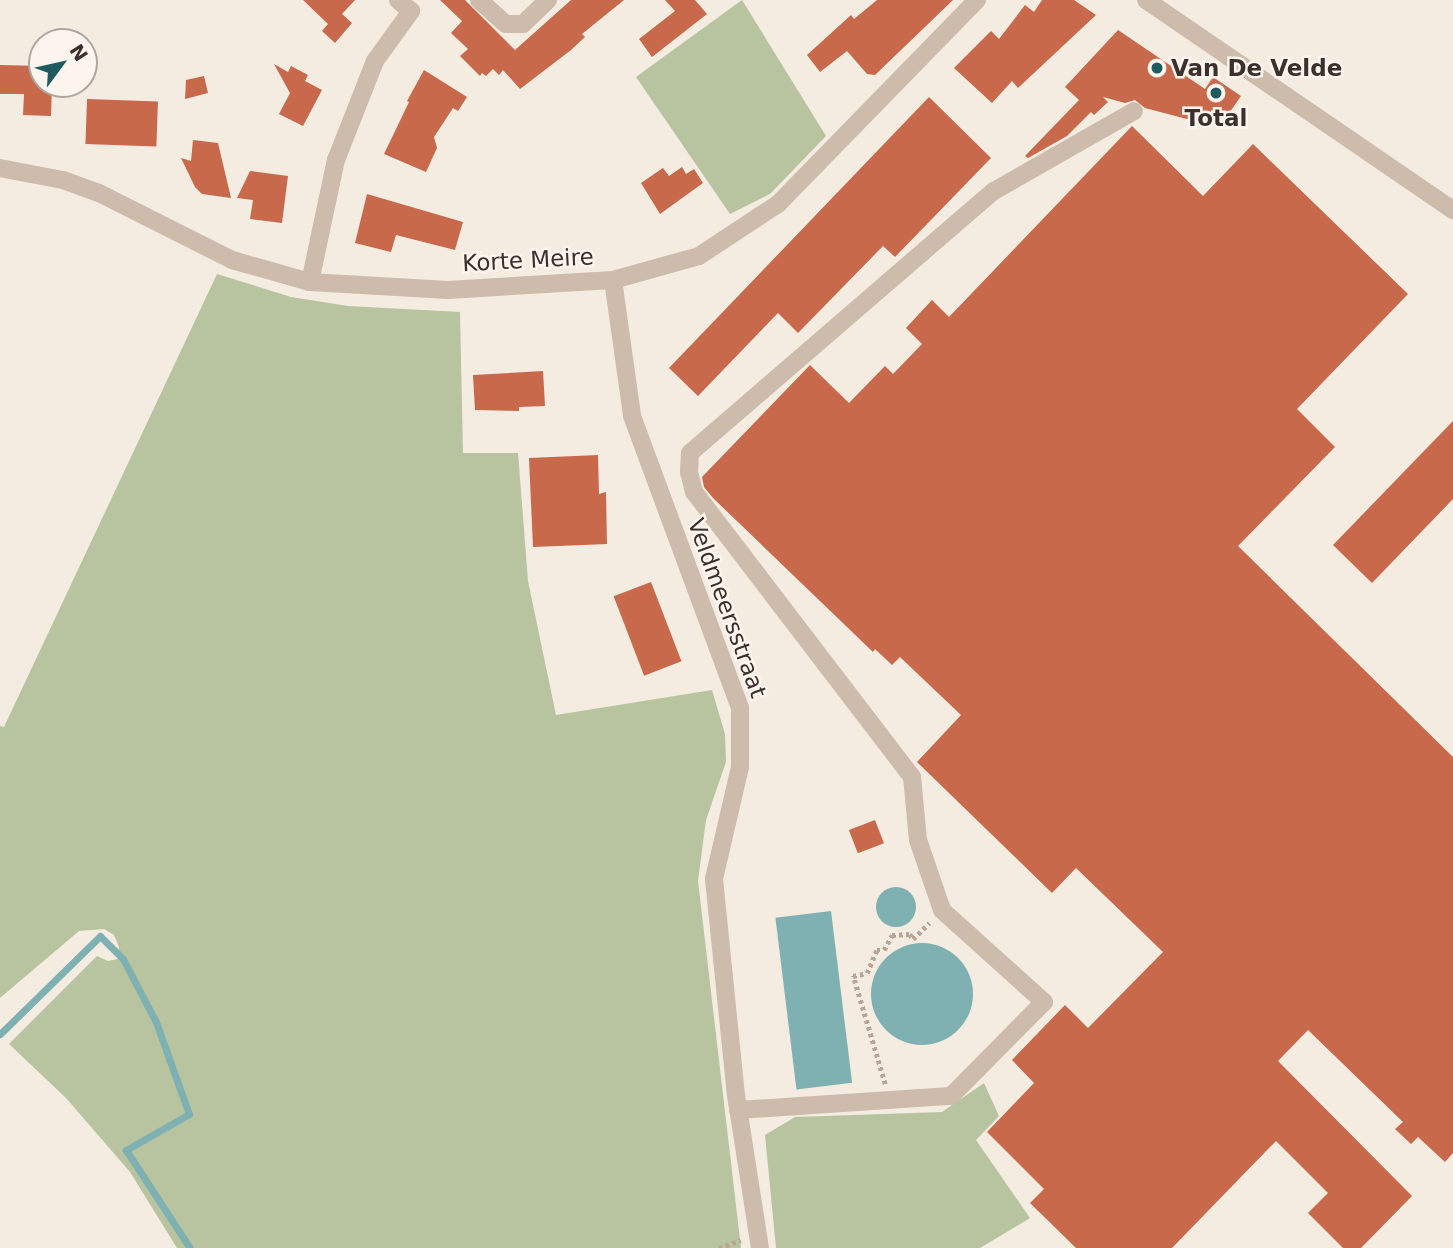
<!DOCTYPE html>
<html>
<head>
<meta charset="utf-8">
<style>
	body { margin:0 }
	#map { position:relative; width:1453px; height:1248px; overflow:hidden; background:#f4ebe1; font-family:"DejaVu Sans",sans-serif }
	div>[style] { position:absolute }
	[style*='--x'] { left:calc(var(--x)*1px); top:calc(var(--y)*1px); width:calc(var(--w)*1px); rotate:calc(var(--a)*1deg) }
	.green>* { inset:0; background:#b8c4a0 }
	.water>* { inset:0; background:#7fb0b2; transform-origin:0 0 }
	.round { border-radius:50% }
	.stream>* { height:7px; margin:-3.5px; padding:0 3.5px; transform-origin:3.5px; border-radius:3.5px; background:#7fb0b2 }
	.building>* { inset:0; background:#c8694b; transform-origin:0 0 }
	.path>* { height:4.5px; margin-top:-2.25px; transform-origin:0; background:repeating-linear-gradient(90deg,#b9a596 0 3.5px,transparent 0 7px) }
	.minor>* { height:18px; margin:-9px; padding:0 9px; transform-origin:9px; border-radius:9px; background:#cdbbac }
	.dots>* { width:19px; height:19px; translate:-50% -50%; box-sizing:border-box; border:4px solid #fbf5ee; border-radius:50% }
	span { translate:-50% -50%; white-space:nowrap; text-align:center; line-height:1.15; -webkit-text-stroke:5px #fbf5ee; paint-order:stroke }
	.poi-label { font-size:23px; color:#3b302b; font-weight:700 }
	.left { translate:0 -50%; text-align:left }
	.street-label { font-size:23px; color:#3b302b }
	.north { position:absolute; left:28px; top:28px; width:70px; height:70px; box-sizing:border-box; background:#fbf5ee; border:2px solid #aea6a0; border-radius:50%; rotate:57deg; font-size:19px; font-weight:700; line-height:28px; text-align:center; color:#3b302b }
	.north::after { content:''; display:block; margin:auto; width:24px; height:32px; background:#1f5a5e; clip-path:polygon(50% 0,100% 100%,50% 72%,0 100%) }
</style>
</head>
<body>
<div id="map">
	<div class="green">
		<i style="clip-path:polygon(742px 0,826px 136px,770px 194px,730px 214px,636px 77px)"></i>
		<i style="clip-path:polygon(217px 274px,291px 297px,348px 306px,460px 312px,463px 453px,518px 453px,528px 581px,556px 715px,712px 690px,725px 734px,726px 762px,706px 820px,698px 881px,741px 1248px,177px 1248px,130px 1172px,66px 1098px,9px 1044px,97px 956px,108px 961px,118px 959px,119px 947px,114px 935px,104px 929px,79px 931px,0 998px,0 726px,4px 727px)"></i>
		<i style="clip-path:polygon(984px 1083px,999px 1116px,976px 1140px,1030px 1218px,980px 1248px,776px 1248px,765px 1135px,795px 1117px,942px 1112px)"></i>
	</div>
	<div class="water">
		<i class="round" style="left:876px;top:887px;width:40px;height:40px"></i>
		<i style="left:831px;top:911px;width:173px;height:56px;rotate:83deg"></i>
		<i class="round" style="left:871px;top:943px;width:102px;height:102px"></i>
	</div>
	<div class="stream">
		<i style="--x:0;--y:1034;--w:140;--a:-44.4"></i>
		<i style="--x:100;--y:936;--w:33;--a:45"></i>
		<i style="--x:123;--y:959;--w:71;--a:62.4"></i>
		<i style="--x:156;--y:1022;--w:98;--a:70.3"></i>
		<i style="--x:189;--y:1114;--w:73;--a:150.3"></i>
		<i style="--x:126;--y:1150;--w:117;--a:56.9"></i>
	</div>
	<div class="building">
		<i style="clip-path:polygon(303px 0,355px 0,342px 14px,352px 23px,335px 43px,322px 31px,328px 24px)"></i>
		<i style="clip-path:polygon(440px 0,465px 0,515px 50px,571px 0,624px 0,582px 34px,585px 37px,571px 50px,520px 89px,503px 70px,499px 75px,493px 69px,486px 76px,482px 73px,480px 76px,460px 56px,468px 49px,451px 33px,462px 21px)"></i>
		<i style="clip-path:polygon(665px 0,695px 0,707px 14px,652px 57px,639px 39px,675px 11px)"></i>
		<i style="clip-path:polygon(877px 0,953px 0,875px 75px,867px 74px,847px 51px,820px 72px,807px 55px,851px 15px,854px 19px)"></i>
		<i style="clip-path:polygon(1042px 0,1074px 0,1096px 15px,1018px 88px,1012px 81px,992px 103px,954px 68px,991px 31px,999px 39px,1025px 5px,1034px 12px)"></i>
		<i style="clip-path:polygon(1118px 30px,1205px 89px,1213px 77px,1241px 96px,1225px 119px,1214px 112px,1206px 124px,1145px 108px,1135px 100px,1125px 103px,1103px 97px,1108px 102px,1094px 115px,1091px 112px,1067px 136px,1028px 158px,1025px 156px,1079px 100px,1065px 87px)"></i>
		<i style="clip-path:polygon(274px 64px,288px 72px,291px 66px,308px 75px,305px 81px,322px 90px,303px 126px,279px 114px,290px 93px)"></i>
		<i style="clip-path:polygon(0 65px,42px 66px,42px 84px,52px 84px,51px 116px,23px 115px,24px 94px,0 94px)"></i>
		<i style="clip-path:polygon(424px 70px,467px 97px,458px 111px,453px 108px,434px 137px,437px 148px,426px 172px,384px 154px,409px 102px,407px 101px)"></i>
		<i style="clip-path:polygon(204px 76px,208px 93px,185px 99px,186px 80px)"></i>
		<i style="clip-path:polygon(929px 97px,991px 158px,895px 257px,883px 246px,798px 333px,778px 313px,698px 396px,669px 368px)"></i>
		<i style="left:87px;top:99px;width:71px;height:45px;rotate:2deg"></i>
		<i style="clip-path:polygon(1132px 126px,1203px 196px,1253px 144px,1408px 294px,1297px 409px,1335px 447px,1238px 546px,1453px 757px,1453px 1153px,1445px 1162px,1418px 1137px,1411px 1144px,1395px 1129px,1403px 1122px,1308px 1030px,1278px 1061px,1412px 1196px,1361px 1248px,1343px 1248px,1308px 1213px,1328px 1193px,1276px 1141px,1172px 1248px,1076px 1248px,1030px 1203px,1044px 1189px,987px 1132px,1034px 1083px,1012px 1060px,1065px 1005px,1088px 1028px,1163px 952px,1076px 868px,1052px 893px,917px 762px,961px 715px,900px 657px,892px 665px,875px 649px,873px 652px,713px 498px,704px 487px,702px 477px,810px 365px,849px 403px,885px 366px,893px 374px,922px 344px,906px 328px,932px 300px,949px 317px)"></i>
		<i style="clip-path:polygon(193px 140px,218px 143px,231px 198px,202px 194px,195px 187px,181px 158px,191px 161px)"></i>
		<i style="clip-path:polygon(682px 167px,686px 174px,694px 169px,703px 183px,660px 214px,641px 183px,663px 168px,669px 176px)"></i>
		<i style="clip-path:polygon(250px 171px,288px 176px,282px 223px,250px 219px,253px 200px,237px 198px)"></i>
		<i style="clip-path:polygon(367px 194px,463px 222px,455px 250px,396px 235px,391px 252px,355px 243px)"></i>
		<i style="clip-path:polygon(543px 371px,545px 406px,519px 407px,519px 411px,475px 410px,473px 375px)"></i>
		<i style="clip-path:polygon(1453px 421px,1453px 499px,1372px 583px,1333px 545px)"></i>
		<i style="clip-path:polygon(598px 455px,599px 494px,606px 492px,607px 544px,533px 547px,529px 458px)"></i>
		<i style="left:651px;top:582px;width:85px;height:40px;rotate:69deg"></i>
		<i style="left:875px;top:820px;width:25px;height:28px;rotate:69deg"></i>
	</div>
	<div class="path">
		<i style="--x:885;--y:1084;--w:113;--a:-106.5"></i>
		<i style="--x:853;--y:976;--w:14;--a:-12"></i>
		<i style="--x:867;--y:973;--w:25;--a:-67"></i>
		<i style="--x:877;--y:950;--w:7;--a:0"></i>
		<i style="--x:884;--y:950;--w:17;--a:-62"></i>
		<i style="--x:892;--y:935;--w:18;--a:-3"></i>
		<i style="--x:910;--y:934;--w:6;--a:59"></i>
		<i style="--x:913;--y:939;--w:23;--a:-45"></i>
		<i style="--x:719;--y:1248;--w:23;--a:-20"></i>
	</div>
	<div class="minor">
		<i style="--x:479;--y:0;--w:36;--a:42"></i>
		<i style="--x:506;--y:24;--w:17;--a:0"></i>
		<i style="--x:523;--y:24;--w:35;--a:-44"></i>
		<i style="--x:1146;--y:0;--w:372;--a:34.4"></i>
		<i style="--x:0;--y:168;--w:64;--a:10.8"></i>
		<i style="--x:63;--y:180;--w:38;--a:20"></i>
		<i style="--x:99;--y:193;--w:149;--a:26.7"></i>
		<i style="--x:232;--y:260;--w:81;--a:15.8"></i>
		<i style="--x:310;--y:282;--w:138;--a:3.3"></i>
		<i style="--x:448;--y:290;--w:165;--a:-3.5"></i>
		<i style="--x:613;--y:280;--w:89;--a:-15.6"></i>
		<i style="--x:699;--y:256;--w:95;--a:-33.4"></i>
		<i style="--x:778;--y:204;--w:285;--a:-45.7"></i>
		<i style="--x:613;--y:280;--w:137;--a:82"></i>
		<i style="--x:632;--y:416;--w:311;--a:69.7"></i>
		<i style="--x:740;--y:708;--w:59;--a:90"></i>
		<i style="--x:740;--y:767;--w:115;--a:103.1"></i>
		<i style="--x:714;--y:879;--w:217;--a:84.2"></i>
		<i style="--x:736;--y:1095;--w:155;--a:81.1"></i>
		<i style="--x:310;--y:282;--w:125;--a:-78"></i>
		<i style="--x:336;--y:160;--w:106;--a:-68.5"></i>
		<i style="--x:375;--y:61;--w:62;--a:-54.2"></i>
		<i style="--x:411;--y:11;--w:17;--a:-140"></i>
		<i style="--x:738;--y:1110;--w:213;--a:-3.8"></i>
		<i style="--x:951;--y:1096;--w:132;--a:-45.3"></i>
		<i style="--x:1044;--y:1002;--w:137;--a:-138"></i>
		<i style="--x:942;--y:910;--w:74;--a:-108.9"></i>
		<i style="--x:918;--y:840;--w:63;--a:-95.4"></i>
		<i style="--x:912;--y:777;--w:359;--a:-127.4"></i>
		<i style="--x:694;--y:492;--w:21;--a:-104"></i>
		<i style="--x:689;--y:472;--w:19;--a:-87"></i>
		<i style="--x:690;--y:453;--w:401;--a:-40.8"></i>
		<i style="--x:994;--y:191;--w:161;--a:-29.7"></i>
	</div>
	<div class="dots">
		<i style="left:1157px;top:68px;background:#1f5a5e"></i>
		<i style="left:1216px;top:93px;background:#1f5a5e"></i>
	</div>
	<div class="poi-label">
		<span class="left" style="left:1171px;top:68px">Van De Velde</span>
		<span style="left:1216px;top:118px">Total</span>
	</div>
	<div class="street-label">
		<span style="left:528px;top:260px;rotate:-3deg">Korte Meire</span>
		<span style="left:727px;top:608px;rotate:70deg">Veldmeersstraat</span>
	</div>
	<div class="north">N</div>
</div>
</body>
</html>
